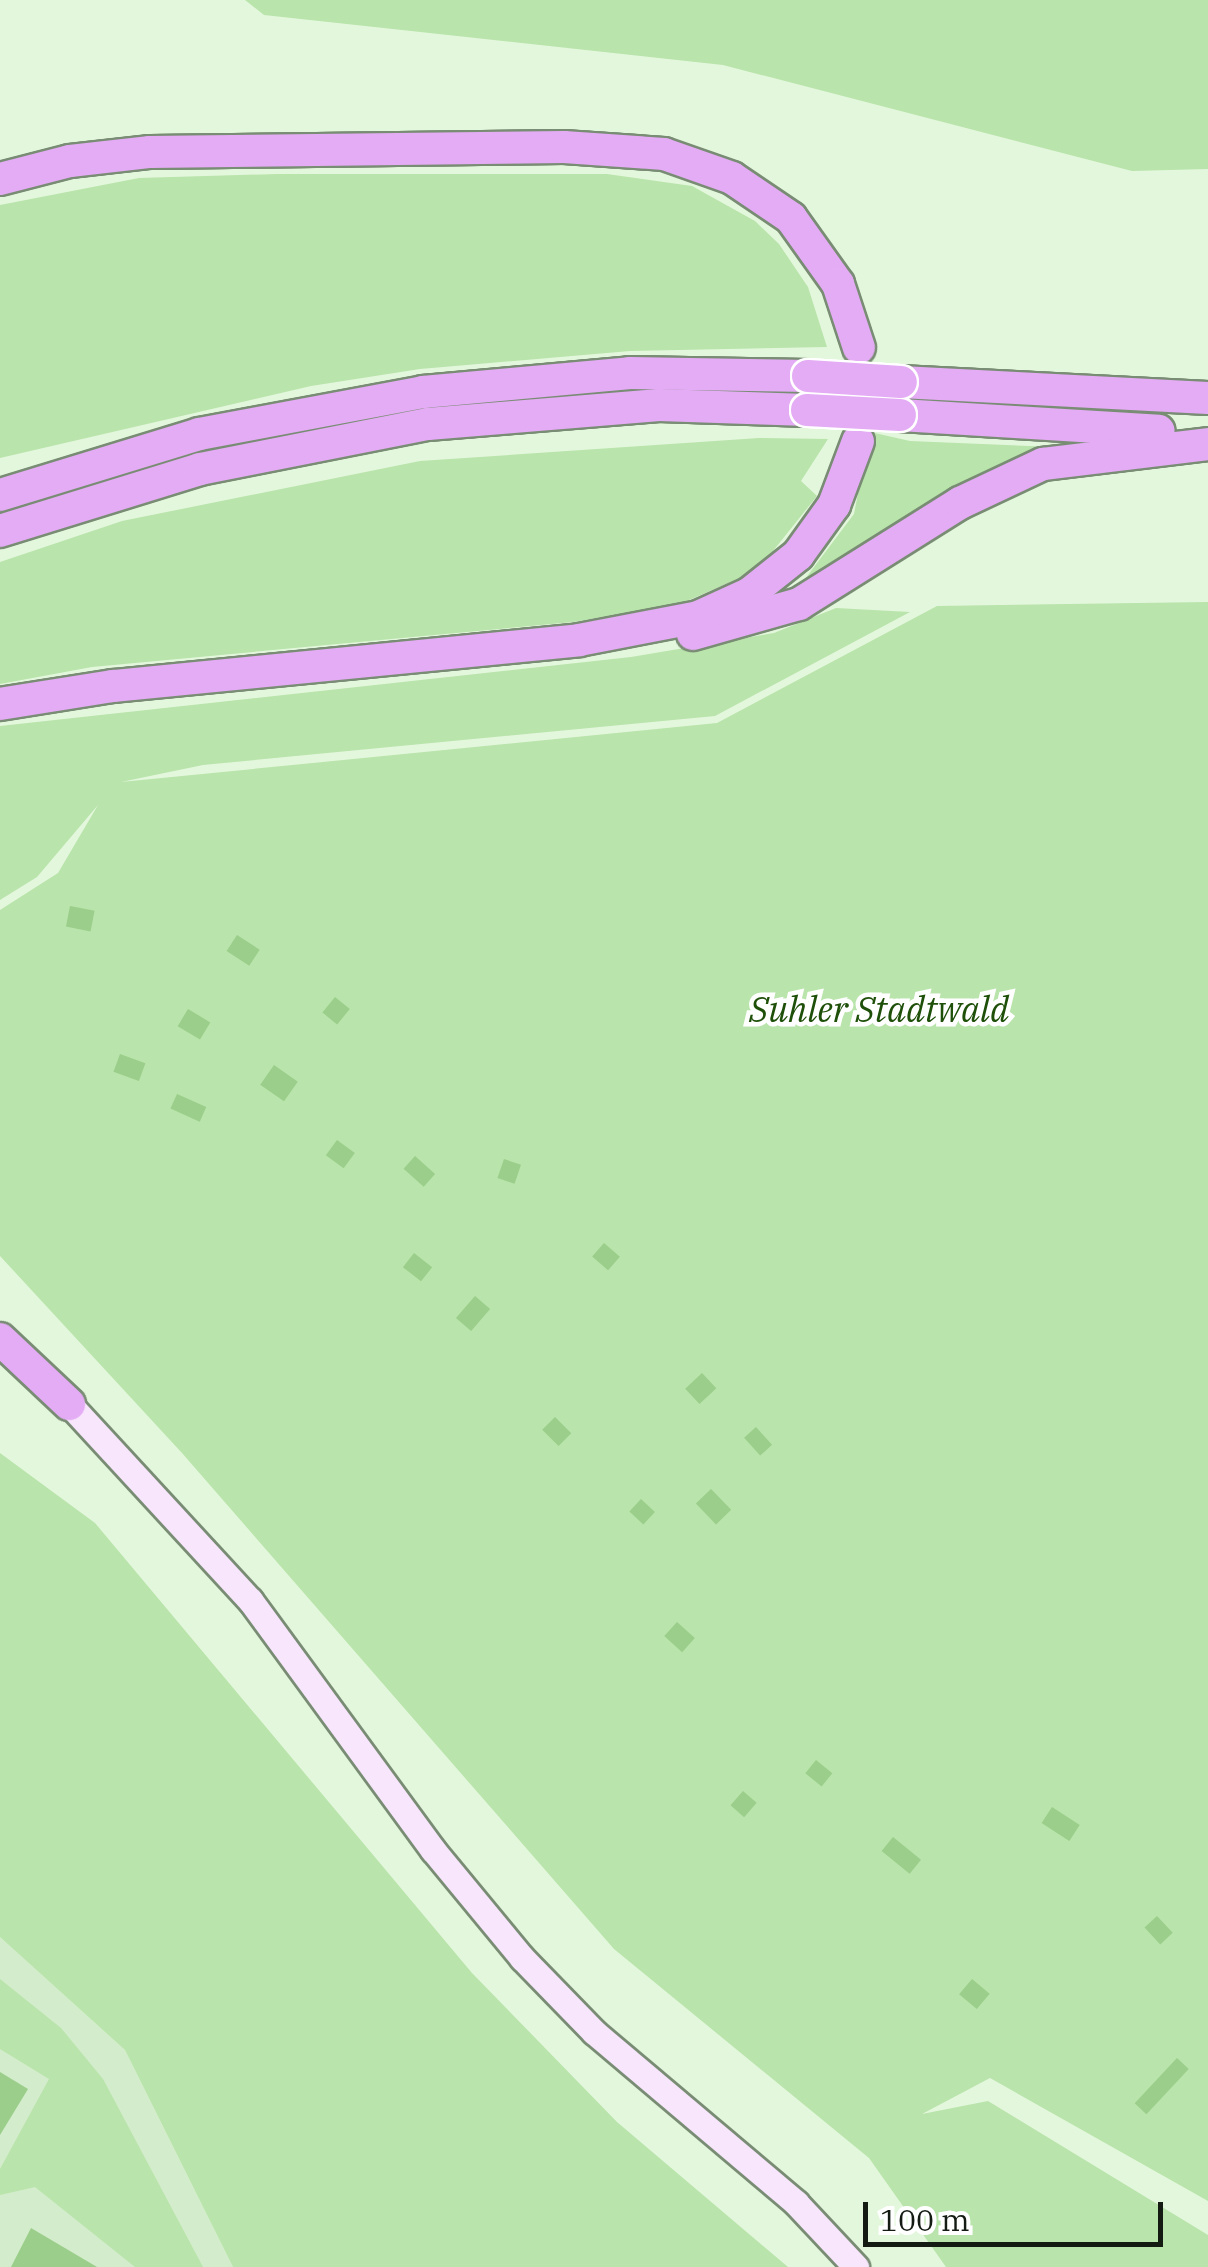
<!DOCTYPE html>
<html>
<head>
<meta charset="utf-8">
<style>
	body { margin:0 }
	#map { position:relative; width:1208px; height:2267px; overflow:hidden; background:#e3f7dc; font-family:"IBM Plex Serif",serif }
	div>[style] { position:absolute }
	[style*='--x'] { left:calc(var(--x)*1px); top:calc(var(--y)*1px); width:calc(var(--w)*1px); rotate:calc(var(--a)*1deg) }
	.built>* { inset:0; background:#d3eccb }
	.green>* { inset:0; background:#b9e4ab }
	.building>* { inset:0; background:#9ace8a; transform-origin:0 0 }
	.roads { filter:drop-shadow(2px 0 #798c74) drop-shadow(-2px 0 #798c74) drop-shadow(0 2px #798c74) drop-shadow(0 -2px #798c74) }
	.secondary>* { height:25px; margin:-12.5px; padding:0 12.5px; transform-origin:12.5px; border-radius:12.5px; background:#f7e6fc }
	.motorway>* { height:32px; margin:-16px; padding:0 16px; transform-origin:16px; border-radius:16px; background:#e4acf4 }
	.bridges { filter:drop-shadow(2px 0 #fff) drop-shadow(-2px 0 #fff) drop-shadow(0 2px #fff) drop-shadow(0 -2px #fff) }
	.motorway-bridge>* { height:32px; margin:-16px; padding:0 16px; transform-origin:16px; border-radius:16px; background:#e4acf4 }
	span { translate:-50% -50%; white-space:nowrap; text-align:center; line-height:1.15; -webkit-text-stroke:9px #fff; paint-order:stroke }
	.park-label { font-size:35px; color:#1f500a; font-style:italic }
	.scale { position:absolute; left:863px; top:2202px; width:300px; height:45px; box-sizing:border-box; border:5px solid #141b12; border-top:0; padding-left:12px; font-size:30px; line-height:35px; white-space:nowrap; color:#141b12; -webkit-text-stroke:8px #fff; paint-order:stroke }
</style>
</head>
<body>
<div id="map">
	<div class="built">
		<i style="clip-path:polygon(0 1937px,125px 2050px,233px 2267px,0 2267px)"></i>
	</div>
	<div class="green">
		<i style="clip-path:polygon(245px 0,1208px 0,1208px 169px,1132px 171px,723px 65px,264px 15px)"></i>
		<i style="clip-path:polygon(277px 174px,607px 174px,692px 186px,755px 221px,779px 244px,808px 287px,827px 347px,630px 351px,420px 369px,311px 386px,0 458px,0 205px,139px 178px)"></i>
		<i style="clip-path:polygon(870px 432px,910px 441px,1054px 447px,768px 607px,805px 579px,854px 514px)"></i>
		<i style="clip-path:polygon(759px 438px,828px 439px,801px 481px,817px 496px,773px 551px,744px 576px,680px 604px,573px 622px,92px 667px,0 684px,0 562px,122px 521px,420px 461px)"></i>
		<i style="clip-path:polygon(1208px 602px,1208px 2201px,990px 2078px,922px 2114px,988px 2101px,1208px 2235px,1208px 2267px,946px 2267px,869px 2158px,614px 1949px,182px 1453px,0 1256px,0 910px,58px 873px,98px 805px,37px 877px,0 900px,0 726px,631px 657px,774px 633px,836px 608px,910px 612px,715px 716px,203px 765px,121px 782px,717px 723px,937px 606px)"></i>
		<i style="clip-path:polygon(0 1453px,95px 1523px,472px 1973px,617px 2122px,788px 2267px,233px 2267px,125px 2050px,0 1937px)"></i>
		<i style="clip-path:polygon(0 1979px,61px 2028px,103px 2079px,203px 2267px,135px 2267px,35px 2187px,0 2195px,0 2169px,49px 2079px,0 2049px)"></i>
	</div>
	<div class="building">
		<i style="left:70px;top:906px;width:25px;height:21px;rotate:11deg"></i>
		<i style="left:237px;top:935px;width:27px;height:19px;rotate:33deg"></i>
		<i style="left:335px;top:997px;width:19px;height:20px;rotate:39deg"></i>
		<i style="left:188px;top:1009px;width:26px;height:20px;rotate:31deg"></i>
		<i style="left:120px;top:1054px;width:27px;height:19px;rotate:20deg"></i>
		<i style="left:274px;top:1065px;width:29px;height:24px;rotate:35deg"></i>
		<i style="left:177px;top:1094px;width:32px;height:16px;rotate:24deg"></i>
		<i style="left:337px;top:1140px;width:22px;height:19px;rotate:36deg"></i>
		<i style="left:415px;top:1156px;width:27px;height:17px;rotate:42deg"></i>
		<i style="left:504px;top:1159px;width:18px;height:20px;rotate:19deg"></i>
		<i style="left:604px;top:1243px;width:21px;height:18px;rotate:41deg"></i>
		<i style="left:414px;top:1253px;width:23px;height:18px;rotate:38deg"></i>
		<i style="left:475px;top:1296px;width:20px;height:29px;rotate:41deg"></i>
		<i style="left:702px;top:1373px;width:21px;height:23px;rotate:47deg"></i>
		<i style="left:555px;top:1417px;width:23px;height:18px;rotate:45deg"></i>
		<i style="left:756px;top:1427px;width:24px;height:16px;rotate:48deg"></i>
		<i style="left:711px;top:1489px;width:29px;height:21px;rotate:46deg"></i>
		<i style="left:641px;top:1499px;width:19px;height:17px;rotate:43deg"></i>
		<i style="left:677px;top:1622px;width:24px;height:19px;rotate:42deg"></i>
		<i style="left:816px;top:1760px;width:21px;height:17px;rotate:39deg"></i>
		<i style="left:743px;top:1791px;width:18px;height:19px;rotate:41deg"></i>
		<i style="left:1052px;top:1807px;width:33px;height:19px;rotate:33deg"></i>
		<i style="left:893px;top:1837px;width:36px;height:18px;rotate:39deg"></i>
		<i style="left:1157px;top:1916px;width:23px;height:17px;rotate:47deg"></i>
		<i style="left:972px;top:1979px;width:23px;height:20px;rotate:40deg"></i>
		<i style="left:1177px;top:2058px;width:16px;height:62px;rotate:43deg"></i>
		<i style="clip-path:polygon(0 2072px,28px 2089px,0 2135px)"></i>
		<i style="clip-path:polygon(31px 2228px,97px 2267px,11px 2267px)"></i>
	</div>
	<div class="roads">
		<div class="secondary">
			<i style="--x:69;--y:1404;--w:267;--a:47.3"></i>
			<i style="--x:250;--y:1600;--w:310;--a:53.8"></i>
			<i style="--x:433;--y:1850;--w:140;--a:50.5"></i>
			<i style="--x:522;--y:1958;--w:103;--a:45.8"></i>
			<i style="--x:594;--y:2032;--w:265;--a:40.2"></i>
			<i style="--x:796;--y:2203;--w:88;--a:46.8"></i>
		</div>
		<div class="motorway">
			<i style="--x:0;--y:179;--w:72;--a:-14.4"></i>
			<i style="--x:70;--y:161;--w:81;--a:-6.4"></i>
			<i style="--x:150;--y:152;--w:414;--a:-0.7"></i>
			<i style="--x:564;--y:147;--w:100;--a:4"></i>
			<i style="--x:664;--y:154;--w:72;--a:19.4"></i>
			<i style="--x:732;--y:178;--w:71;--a:34.1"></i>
			<i style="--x:791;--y:218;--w:81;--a:54.5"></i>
			<i style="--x:838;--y:284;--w:67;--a:71.8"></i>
			<i style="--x:901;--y:382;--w:307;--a:3"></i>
			<i style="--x:900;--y:415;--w:259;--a:3.5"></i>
			<i style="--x:0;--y:495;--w:208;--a:-17"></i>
			<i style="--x:199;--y:434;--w:228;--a:-10.6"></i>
			<i style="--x:423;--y:392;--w:208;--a:-5.2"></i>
			<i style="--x:630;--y:373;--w:178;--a:1"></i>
			<i style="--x:0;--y:531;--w:209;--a:-17.2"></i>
			<i style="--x:200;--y:469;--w:232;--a:-11.2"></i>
			<i style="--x:428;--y:424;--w:232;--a:-4.7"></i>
			<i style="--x:659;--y:405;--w:148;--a:1.9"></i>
			<i style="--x:693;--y:634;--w:110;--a:-15.8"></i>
			<i style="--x:799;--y:604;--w:190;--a:-32.1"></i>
			<i style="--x:960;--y:503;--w:92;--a:-25.2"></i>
			<i style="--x:1043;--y:464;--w:166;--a:-6.9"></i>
			<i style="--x:0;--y:704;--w:114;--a:-9.1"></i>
			<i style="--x:113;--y:686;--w:468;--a:-5.6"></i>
			<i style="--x:579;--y:640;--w:121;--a:-10.9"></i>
			<i style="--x:698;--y:617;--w:56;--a:-24.3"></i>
			<i style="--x:749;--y:594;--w:63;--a:-38.5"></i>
			<i style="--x:798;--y:555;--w:62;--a:-54.2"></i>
			<i style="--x:834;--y:505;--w:68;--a:-69.4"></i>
			<i style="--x:0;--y:1339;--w:95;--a:43.3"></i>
		</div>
	</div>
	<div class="bridges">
		<div class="motorway-bridge">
			<i style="--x:808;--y:376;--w:93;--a:3.7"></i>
			<i style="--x:807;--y:410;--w:93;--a:3.1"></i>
		</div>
	</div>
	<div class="park-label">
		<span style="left:879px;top:1009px">Suhler Stadtwald</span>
	</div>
	<div class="scale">100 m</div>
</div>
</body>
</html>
